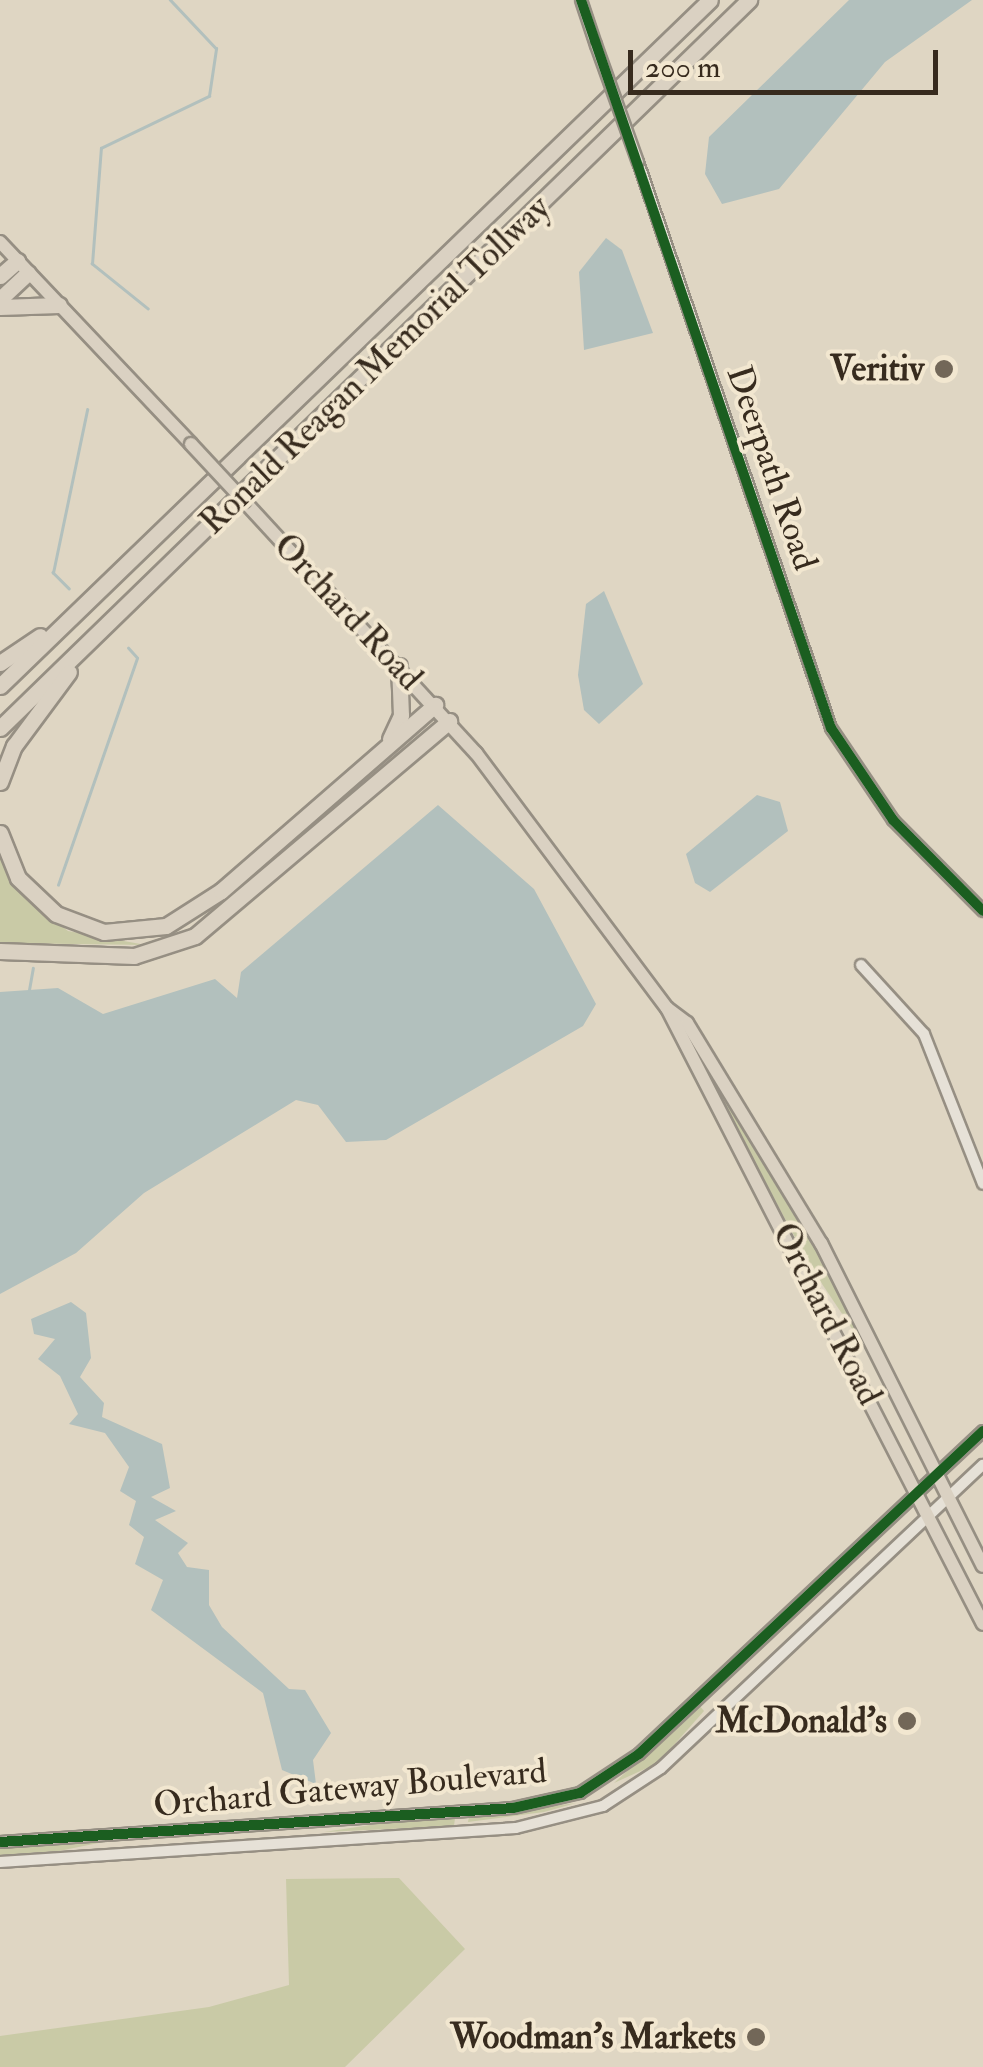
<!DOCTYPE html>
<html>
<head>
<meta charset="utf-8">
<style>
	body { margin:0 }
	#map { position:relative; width:983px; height:2067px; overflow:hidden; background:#dfd6c3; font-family:"IM FELL Double Pica",serif }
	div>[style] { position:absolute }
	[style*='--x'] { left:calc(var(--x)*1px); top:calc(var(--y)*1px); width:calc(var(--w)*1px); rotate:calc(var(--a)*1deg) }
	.green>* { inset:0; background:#c9caa6 }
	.water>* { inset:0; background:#b2c0bd }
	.stream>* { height:2.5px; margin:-1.25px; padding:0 1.25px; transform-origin:1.25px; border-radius:1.25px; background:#b2c0bd }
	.roads { filter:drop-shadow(2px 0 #968f83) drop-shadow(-2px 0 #968f83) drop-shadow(0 2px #968f83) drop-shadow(0 -2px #968f83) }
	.minor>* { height:10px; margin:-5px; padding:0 5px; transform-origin:5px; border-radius:5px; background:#e6e1d7 }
	.major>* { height:12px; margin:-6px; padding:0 6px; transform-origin:6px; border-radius:6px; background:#dad1c2 }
	.highway>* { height:15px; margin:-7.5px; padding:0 7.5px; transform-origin:7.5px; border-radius:7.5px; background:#dad1c2 }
	.bridges { filter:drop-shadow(2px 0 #968f83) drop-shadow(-2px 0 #968f83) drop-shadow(0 2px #968f83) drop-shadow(0 -2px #968f83) }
	.minor-bridge>* { height:10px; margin:-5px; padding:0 5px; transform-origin:5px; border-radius:5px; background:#e6e1d7 }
	.major-bridge>* { height:12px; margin:-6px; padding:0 6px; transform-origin:6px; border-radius:6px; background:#dad1c2 }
	.cycleway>* { height:10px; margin:-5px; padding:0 5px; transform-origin:5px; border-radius:5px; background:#1b5e20 }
	.dots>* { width:28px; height:28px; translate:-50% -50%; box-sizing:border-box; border:5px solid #f2e7d0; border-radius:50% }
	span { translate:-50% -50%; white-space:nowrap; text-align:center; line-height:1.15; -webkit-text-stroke:8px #f2e7d0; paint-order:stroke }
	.street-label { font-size:35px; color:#372b1e }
	.poi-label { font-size:35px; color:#372b1e; font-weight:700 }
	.right { translate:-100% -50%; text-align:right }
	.scale { position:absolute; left:628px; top:50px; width:310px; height:45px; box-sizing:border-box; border:5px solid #372b1e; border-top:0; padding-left:12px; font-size:30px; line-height:35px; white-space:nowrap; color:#372b1e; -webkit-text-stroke:8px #f2e7d0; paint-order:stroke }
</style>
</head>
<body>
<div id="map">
	<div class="green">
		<i style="clip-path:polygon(0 858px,28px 900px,68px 931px,146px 945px,0 943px)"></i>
		<i style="clip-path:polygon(678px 1020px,816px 1247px,867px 1351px,812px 1269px)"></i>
		<i style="clip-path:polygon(699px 1705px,704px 1711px,658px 1763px,614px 1783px)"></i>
		<i style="clip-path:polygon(576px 1803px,544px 1812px,468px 1822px,469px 1817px)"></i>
		<i style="clip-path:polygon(455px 1818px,454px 1826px,324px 1832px,390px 1822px)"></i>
		<i style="clip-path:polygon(113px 1840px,59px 1851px,0 1855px,0 1848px)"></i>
		<i style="clip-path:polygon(399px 1878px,465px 1949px,345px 2067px,0 2067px,0 2036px,209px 2007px,289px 1985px,286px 1879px)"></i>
	</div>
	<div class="water">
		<i style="clip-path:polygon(849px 0,972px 0,885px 62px,779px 189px,722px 204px,705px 174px,709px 137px)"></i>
		<i style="clip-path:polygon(606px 238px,622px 250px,653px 333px,584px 350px,579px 272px)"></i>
		<i style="clip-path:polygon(604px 591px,643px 684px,599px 724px,584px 710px,578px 675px,586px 604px)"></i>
		<i style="clip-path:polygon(757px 795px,780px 802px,788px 831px,710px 892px,695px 883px,686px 854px)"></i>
		<i style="clip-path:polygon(438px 805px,534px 889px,596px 1004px,583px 1026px,386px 1140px,346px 1142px,318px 1105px,296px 1100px,144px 1193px,76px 1253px,0 1294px,0 992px,58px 988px,103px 1014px,215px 979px,237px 998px,241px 972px)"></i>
		<i style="clip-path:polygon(71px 1302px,86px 1313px,91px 1358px,80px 1377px,104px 1403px,102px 1417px,162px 1444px,170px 1488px,151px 1497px,176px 1511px,155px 1520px,188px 1543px,178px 1553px,187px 1567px,209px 1570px,209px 1605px,222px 1627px,289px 1689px,305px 1690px,331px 1733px,313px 1760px,316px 1784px,282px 1770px,263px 1693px,151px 1610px,163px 1580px,135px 1564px,144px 1537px,129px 1525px,136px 1501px,120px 1491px,129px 1467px,105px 1433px,69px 1424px,78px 1414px,60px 1376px,38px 1359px,55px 1339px,34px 1334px,31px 1319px)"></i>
	</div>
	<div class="stream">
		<i style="--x:148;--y:309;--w:72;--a:-141.2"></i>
		<i style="--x:92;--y:264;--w:116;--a:-85.6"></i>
		<i style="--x:101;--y:148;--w:120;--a:-25.7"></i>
		<i style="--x:209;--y:96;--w:48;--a:-81.5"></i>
		<i style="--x:216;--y:49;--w:67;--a:-133.2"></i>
		<i style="--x:69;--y:589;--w:23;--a:-135"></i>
		<i style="--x:53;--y:573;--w:167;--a:-78.2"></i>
		<i style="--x:58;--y:885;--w:240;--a:-70.8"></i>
		<i style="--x:137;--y:658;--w:13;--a:-132"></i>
		<i style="--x:29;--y:990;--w:22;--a:-80"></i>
	</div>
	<div class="roads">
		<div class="minor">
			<i style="--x:581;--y:0;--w:47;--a:71.6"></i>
			<i style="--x:638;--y:162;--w:598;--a:71.17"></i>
			<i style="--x:831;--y:728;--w:111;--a:56"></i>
			<i style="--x:893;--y:820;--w:128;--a:45.3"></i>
			<i style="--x:861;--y:965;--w:93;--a:47.6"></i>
			<i style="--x:924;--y:1034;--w:161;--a:68.5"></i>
			<i style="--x:0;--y:1842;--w:514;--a:-3.79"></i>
			<i style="--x:513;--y:1808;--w:69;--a:-12.6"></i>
			<i style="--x:580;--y:1793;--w:71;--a:-33.5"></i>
			<i style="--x:639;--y:1754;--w:472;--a:-43.2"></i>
			<i style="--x:0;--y:1862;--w:517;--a:-3.77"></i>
			<i style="--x:516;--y:1828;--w:90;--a:-14.2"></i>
			<i style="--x:603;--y:1806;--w:69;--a:-33.2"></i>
			<i style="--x:661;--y:1768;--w:442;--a:-43.3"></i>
		</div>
		<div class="major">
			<i style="--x:0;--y:242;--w:278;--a:46.6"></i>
			<i style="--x:244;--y:501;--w:343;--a:47.4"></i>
			<i style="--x:476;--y:753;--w:319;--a:53.2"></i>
			<i style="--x:667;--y:1008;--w:25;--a:37"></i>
			<i style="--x:687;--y:1023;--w:258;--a:58.7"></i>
			<i style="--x:821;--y:1243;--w:361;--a:63.4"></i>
			<i style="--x:667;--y:1008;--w:692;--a:62.84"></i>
		</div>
		<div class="highway">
			<i style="--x:0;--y:276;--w:23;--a:-41"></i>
			<i style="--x:0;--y:299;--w:38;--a:-43"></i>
			<i style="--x:0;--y:307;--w:59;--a:-1.9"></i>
			<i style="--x:0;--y:663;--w:48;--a:-34"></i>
			<i style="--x:0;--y:686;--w:987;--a:-44.02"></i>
			<i style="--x:0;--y:728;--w:1045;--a:-44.19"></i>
			<i style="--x:390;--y:739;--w:26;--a:-65"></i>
			<i style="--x:401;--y:715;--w:49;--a:-92.3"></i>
			<i style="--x:0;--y:782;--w:39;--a:-69"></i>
			<i style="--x:14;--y:746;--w:92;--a:-53.4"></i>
			<i style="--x:0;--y:833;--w:48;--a:68.2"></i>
			<i style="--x:18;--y:878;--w:52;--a:43.5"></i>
			<i style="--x:56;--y:914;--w:51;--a:20.6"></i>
			<i style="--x:104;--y:932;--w:62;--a:-5.5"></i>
			<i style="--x:166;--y:926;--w:65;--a:-32.5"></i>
			<i style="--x:221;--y:891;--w:284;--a:-41"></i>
			<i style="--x:0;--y:951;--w:134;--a:2.1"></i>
			<i style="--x:134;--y:956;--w:64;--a:-18.2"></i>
			<i style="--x:195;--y:936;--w:333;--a:-40.2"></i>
		</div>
	</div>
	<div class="bridges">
		<div class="minor-bridge">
			<i style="--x:596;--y:45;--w:124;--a:70.3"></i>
		</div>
		<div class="major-bridge">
			<i style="--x:191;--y:444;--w:78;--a:47.1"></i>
		</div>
	</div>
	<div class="cycleway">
		<i style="--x:581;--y:0;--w:770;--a:71.05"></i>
		<i style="--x:831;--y:728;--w:111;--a:56"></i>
		<i style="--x:893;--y:820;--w:128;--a:45.3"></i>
		<i style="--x:0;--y:1842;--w:514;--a:-3.79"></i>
		<i style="--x:513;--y:1808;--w:69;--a:-12.6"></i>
		<i style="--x:580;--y:1793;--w:71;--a:-33.5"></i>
		<i style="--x:639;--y:1754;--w:472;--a:-43.2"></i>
	</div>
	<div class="dots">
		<i style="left:944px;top:369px;background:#726758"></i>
		<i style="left:907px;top:1721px;background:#726758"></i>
		<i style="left:756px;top:2037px;background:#726758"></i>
	</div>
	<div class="street-label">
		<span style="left:375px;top:365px;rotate:-44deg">Ronald Reagan Memorial Tollway</span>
		<span style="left:772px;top:468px;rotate:71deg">Deerpath Road</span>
		<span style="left:348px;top:612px;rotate:47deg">Orchard Road</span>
		<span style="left:827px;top:1314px;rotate:63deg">Orchard Road</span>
		<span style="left:350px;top:1788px;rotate:-5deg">Orchard Gateway Boulevard</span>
	</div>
	<div class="poi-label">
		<span class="right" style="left:924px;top:369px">Veritiv</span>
		<span class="right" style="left:887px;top:1721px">McDonald's</span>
		<span class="right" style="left:736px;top:2037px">Woodman's Markets</span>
	</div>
	<div class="scale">200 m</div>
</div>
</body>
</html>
